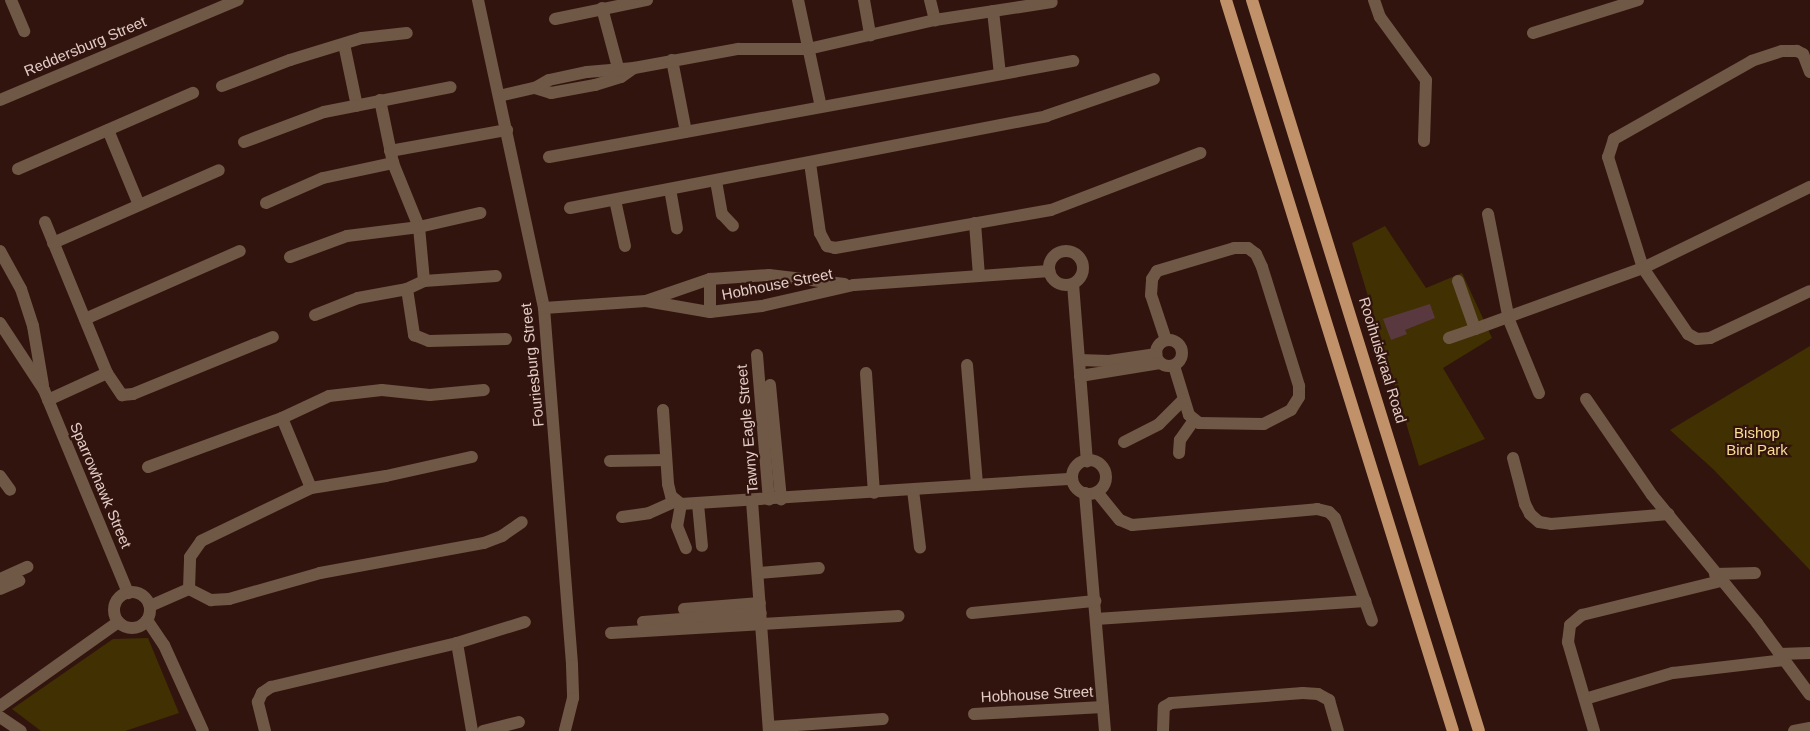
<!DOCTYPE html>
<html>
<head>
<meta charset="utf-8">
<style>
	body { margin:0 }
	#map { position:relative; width:1810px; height:731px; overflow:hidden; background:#32140e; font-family:Arial,sans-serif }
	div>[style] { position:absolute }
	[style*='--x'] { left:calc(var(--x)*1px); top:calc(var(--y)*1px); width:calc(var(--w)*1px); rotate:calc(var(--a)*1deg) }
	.green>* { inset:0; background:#403002 }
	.building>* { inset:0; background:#5a383f }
	.minor>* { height:12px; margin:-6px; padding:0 6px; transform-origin:6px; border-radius:6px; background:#6f5845 }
	.minor>.ring { margin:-6px; padding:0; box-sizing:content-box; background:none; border:12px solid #6f5845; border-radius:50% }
	.major>* { height:12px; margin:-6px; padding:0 6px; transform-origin:6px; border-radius:6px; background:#c19169 }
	span { translate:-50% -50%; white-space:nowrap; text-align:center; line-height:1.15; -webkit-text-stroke:4.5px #32140e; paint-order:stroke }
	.street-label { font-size:15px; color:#e2cdc7 }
	.park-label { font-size:15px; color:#fbdd93 }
</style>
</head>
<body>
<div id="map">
	<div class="green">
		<i style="clip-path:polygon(1385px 226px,1426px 288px,1462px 273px,1492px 338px,1443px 368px,1485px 439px,1419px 466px,1352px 243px)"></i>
		<i style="clip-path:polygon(1810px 346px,1810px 570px,1713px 469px,1670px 430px)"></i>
		<i style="clip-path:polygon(148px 638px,179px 713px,125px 731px,41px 731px,12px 709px,113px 639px)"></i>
	</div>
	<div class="building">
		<i style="clip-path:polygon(1430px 304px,1435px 318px,1405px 330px,1407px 334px,1391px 340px,1383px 319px)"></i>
	</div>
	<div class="minor">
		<i style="--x:11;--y:0;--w:34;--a:67"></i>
		<i style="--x:478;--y:0;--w:315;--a:77.9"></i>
		<i style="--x:544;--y:308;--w:358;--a:85.5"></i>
		<i style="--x:572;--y:665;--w:33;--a:88"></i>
		<i style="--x:573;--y:698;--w:34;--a:104"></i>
		<i style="--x:798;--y:0;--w:109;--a:77.9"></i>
		<i style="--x:864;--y:0;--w:36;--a:80"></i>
		<i style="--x:930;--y:0;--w:21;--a:76"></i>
		<i style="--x:1374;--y:0;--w:18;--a:71"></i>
		<i style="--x:1380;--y:17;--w:78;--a:53.9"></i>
		<i style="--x:1426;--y:80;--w:61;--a:91.9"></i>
		<i style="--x:602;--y:8;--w:69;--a:75"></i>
		<i style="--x:993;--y:11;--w:63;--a:83.7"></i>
		<i style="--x:555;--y:19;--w:94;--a:-11.7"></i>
		<i style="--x:1533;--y:33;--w:110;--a:-17.4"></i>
		<i style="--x:344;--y:44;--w:63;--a:78.2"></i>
		<i style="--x:672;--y:60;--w:73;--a:79"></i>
		<i style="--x:1810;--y:72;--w:19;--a:-111"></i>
		<i style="--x:1803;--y:54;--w:7;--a:-153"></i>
		<i style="--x:1797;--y:51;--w:15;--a:180"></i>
		<i style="--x:1782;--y:51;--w:32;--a:162"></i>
		<i style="--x:1752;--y:61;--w:159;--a:150.5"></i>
		<i style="--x:1614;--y:139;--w:19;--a:108"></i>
		<i style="--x:1608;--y:157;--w:116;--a:72.5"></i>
		<i style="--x:1643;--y:268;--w:80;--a:55.7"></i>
		<i style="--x:1688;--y:334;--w:10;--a:29"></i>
		<i style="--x:1697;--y:339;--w:13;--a:-4"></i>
		<i style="--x:1710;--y:338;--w:110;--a:-25.2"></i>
		<i style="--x:222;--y:86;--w:73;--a:-20.9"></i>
		<i style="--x:290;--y:60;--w:75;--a:-17"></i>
		<i style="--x:362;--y:38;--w:45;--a:-6.3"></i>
		<i style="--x:535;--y:88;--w:17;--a:17"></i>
		<i style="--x:551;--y:93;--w:45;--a:-10.3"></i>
		<i style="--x:595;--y:85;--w:27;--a:-17"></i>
		<i style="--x:621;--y:77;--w:16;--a:-35"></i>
		<i style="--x:499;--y:96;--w:37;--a:-13"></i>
		<i style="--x:535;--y:88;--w:16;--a:-30"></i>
		<i style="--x:549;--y:80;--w:39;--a:-12"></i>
		<i style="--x:587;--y:72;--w:47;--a:-4.9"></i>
		<i style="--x:634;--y:68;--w:106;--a:-10.4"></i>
		<i style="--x:738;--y:49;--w:70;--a:0"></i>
		<i style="--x:808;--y:49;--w:130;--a:-12.9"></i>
		<i style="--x:935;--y:20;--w:118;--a:-8.7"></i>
		<i style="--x:0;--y:100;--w:258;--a:-22.8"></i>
		<i style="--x:380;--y:100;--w:64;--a:78.3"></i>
		<i style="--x:393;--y:163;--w:69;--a:67.9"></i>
		<i style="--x:419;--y:227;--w:54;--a:84.7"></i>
		<i style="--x:424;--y:281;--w:19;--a:155"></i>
		<i style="--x:407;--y:289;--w:47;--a:81.3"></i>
		<i style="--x:414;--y:335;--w:16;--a:22"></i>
		<i style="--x:429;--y:341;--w:77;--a:-1.5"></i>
		<i style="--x:108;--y:130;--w:81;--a:67.5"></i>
		<i style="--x:244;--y:142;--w:85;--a:-20.6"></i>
		<i style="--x:324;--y:112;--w:129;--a:-11.1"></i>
		<i style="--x:390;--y:151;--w:119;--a:-10.2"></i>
		<i style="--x:549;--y:157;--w:533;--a:-10.38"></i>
		<i style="--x:810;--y:163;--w:71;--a:81.9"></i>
		<i style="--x:820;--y:233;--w:15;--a:62"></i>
		<i style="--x:827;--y:246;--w:8;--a:14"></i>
		<i style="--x:835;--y:248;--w:219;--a:-10"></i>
		<i style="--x:1051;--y:210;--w:160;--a:-20.9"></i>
		<i style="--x:18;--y:169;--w:191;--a:-23.5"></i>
		<i style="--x:716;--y:181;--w:34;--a:80"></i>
		<i style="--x:722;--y:214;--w:16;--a:47"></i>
		<i style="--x:670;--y:189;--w:40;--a:80"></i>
		<i style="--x:615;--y:200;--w:47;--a:77.7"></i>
		<i style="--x:266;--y:203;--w:62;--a:-23.7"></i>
		<i style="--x:323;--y:178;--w:72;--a:-12.1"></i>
		<i style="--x:570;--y:208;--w:485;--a:-10.9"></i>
		<i style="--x:1046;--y:116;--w:114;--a:-18.9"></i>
		<i style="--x:1488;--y:214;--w:108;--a:78.8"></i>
		<i style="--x:1509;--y:320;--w:79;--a:67.7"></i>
		<i style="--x:45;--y:222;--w:163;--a:67.7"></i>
		<i style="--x:107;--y:373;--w:27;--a:56"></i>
		<i style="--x:122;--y:395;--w:11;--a:-5"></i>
		<i style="--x:133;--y:394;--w:151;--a:-22.2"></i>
		<i style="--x:975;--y:223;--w:53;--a:85.7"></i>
		<i style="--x:53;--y:243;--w:181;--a:-23.7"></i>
		<i class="ring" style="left:1049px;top:251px;width:22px;height:22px"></i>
		<i style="--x:0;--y:251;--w:43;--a:61.1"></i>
		<i style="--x:21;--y:289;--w:39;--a:72"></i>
		<i style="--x:33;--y:326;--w:60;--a:80.4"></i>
		<i style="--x:290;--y:257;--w:61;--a:-20.2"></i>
		<i style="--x:347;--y:236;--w:73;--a:-7.1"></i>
		<i style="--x:419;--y:227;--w:63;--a:-12.9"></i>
		<i style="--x:710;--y:279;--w:33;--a:90"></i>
		<i style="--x:424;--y:281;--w:72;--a:-4"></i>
		<i style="--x:1073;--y:284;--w:178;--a:85.5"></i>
		<i style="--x:646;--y:301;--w:68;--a:-19"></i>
		<i style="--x:710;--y:279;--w:59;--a:-3.9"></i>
		<i style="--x:769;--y:275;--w:76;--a:6.8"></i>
		<i style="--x:544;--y:308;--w:102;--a:-3.9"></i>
		<i style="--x:646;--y:301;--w:65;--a:9.8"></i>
		<i style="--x:710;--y:312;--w:52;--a:-6.6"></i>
		<i style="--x:762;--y:306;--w:94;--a:-12.9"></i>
		<i style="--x:854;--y:285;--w:196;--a:-4.1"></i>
		<i style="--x:315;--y:315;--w:46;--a:-21.6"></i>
		<i style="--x:358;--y:298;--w:50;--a:-10.4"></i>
		<i style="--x:85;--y:319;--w:169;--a:-23.7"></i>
		<i style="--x:0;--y:323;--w:80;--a:56.7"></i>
		<i style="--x:44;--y:390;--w:220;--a:67.5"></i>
		<i style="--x:1475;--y:329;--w:179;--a:-20"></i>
		<i style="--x:1643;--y:268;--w:186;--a:-25.9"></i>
		<i style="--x:1449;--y:338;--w:28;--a:-19"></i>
		<i style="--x:1475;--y:329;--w:51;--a:-109.5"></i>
		<i class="ring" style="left:1156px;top:340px;width:14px;height:14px"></i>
		<i style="--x:1166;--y:340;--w:47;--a:-108.4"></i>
		<i style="--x:1151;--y:295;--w:16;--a:-86"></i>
		<i style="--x:1152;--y:279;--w:9;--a:-58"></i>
		<i style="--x:1157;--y:271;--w:80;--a:-16.6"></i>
		<i style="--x:1234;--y:248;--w:14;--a:0"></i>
		<i style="--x:1248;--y:248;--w:10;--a:37"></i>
		<i style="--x:1256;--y:254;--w:14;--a:65"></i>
		<i style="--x:1262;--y:267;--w:125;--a:72.7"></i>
		<i style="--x:1299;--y:386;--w:11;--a:90"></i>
		<i style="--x:1299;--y:397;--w:15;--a:122"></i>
		<i style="--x:1291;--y:410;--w:30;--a:153"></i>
		<i style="--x:1264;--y:424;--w:65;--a:-179.1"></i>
		<i style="--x:1199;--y:423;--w:13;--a:-141"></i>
		<i style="--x:1189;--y:415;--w:51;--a:-107"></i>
		<i style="--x:757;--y:355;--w:145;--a:85.3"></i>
		<i style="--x:1079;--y:360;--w:30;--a:2"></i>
		<i style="--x:1109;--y:361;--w:48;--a:-8.5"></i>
		<i style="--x:967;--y:365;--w:120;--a:85.2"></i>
		<i style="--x:866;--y:373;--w:120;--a:86.2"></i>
		<i style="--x:1080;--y:376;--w:81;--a:-9.2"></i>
		<i style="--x:770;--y:385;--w:115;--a:84.5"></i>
		<i style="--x:1586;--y:399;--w:116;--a:55.5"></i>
		<i style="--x:1652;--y:495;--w:166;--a:50.6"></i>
		<i style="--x:1757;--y:623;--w:89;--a:53.6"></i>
		<i style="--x:48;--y:400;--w:65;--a:-24.6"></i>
		<i style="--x:663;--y:410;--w:74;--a:86.1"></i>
		<i style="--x:668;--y:484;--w:12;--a:76"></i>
		<i style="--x:671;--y:496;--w:13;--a:39"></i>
		<i style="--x:681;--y:504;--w:392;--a:-3.7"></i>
		<i style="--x:282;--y:418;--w:76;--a:67.5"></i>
		<i style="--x:1124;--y:442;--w:39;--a:-27"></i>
		<i style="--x:1159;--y:424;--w:35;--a:-45"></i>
		<i style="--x:1179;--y:453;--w:13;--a:-86"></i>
		<i style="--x:1180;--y:440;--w:24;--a:-55"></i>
		<i style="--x:1513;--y:458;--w:48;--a:75.4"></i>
		<i style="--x:1525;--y:504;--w:11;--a:63"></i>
		<i style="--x:1530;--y:514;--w:12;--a:42"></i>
		<i style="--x:1539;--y:522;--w:12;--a:9"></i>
		<i style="--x:1551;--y:524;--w:118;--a:-4.8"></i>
		<i class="ring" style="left:1072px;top:460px;width:22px;height:22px"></i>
		<i style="--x:610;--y:461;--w:56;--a:-1"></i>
		<i style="--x:148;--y:467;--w:143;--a:-20.1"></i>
		<i style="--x:282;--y:418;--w:52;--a:-25.1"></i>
		<i style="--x:329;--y:396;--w:53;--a:-6.5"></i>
		<i style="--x:382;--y:390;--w:48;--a:5.9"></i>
		<i style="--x:430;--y:395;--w:54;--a:-5.3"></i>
		<i style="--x:0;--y:476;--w:17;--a:54"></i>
		<i style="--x:913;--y:490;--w:58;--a:83.1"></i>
		<i style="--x:1097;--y:492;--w:36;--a:51"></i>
		<i style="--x:1120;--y:520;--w:13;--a:23"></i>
		<i style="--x:1132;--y:525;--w:186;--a:-4.9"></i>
		<i style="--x:1317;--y:509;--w:12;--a:14"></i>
		<i style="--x:1329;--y:512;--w:8;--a:45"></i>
		<i style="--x:1335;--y:518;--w:109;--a:70.2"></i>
		<i style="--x:1085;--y:493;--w:239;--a:85.2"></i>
		<i style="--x:752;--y:501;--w:231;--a:85.8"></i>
		<i style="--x:681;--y:504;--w:22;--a:100"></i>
		<i style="--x:677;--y:526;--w:24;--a:68"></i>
		<i style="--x:698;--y:504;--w:42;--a:84.6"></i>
		<i style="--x:622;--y:517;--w:27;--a:-8"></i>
		<i style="--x:649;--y:513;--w:30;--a:-24"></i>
		<i style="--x:758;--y:573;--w:61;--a:-4.7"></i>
		<i style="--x:1715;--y:574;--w:40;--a:-1.4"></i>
		<i style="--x:0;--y:579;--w:30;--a:-24"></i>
		<i style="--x:0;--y:589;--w:21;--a:-23"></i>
		<i style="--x:189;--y:589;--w:25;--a:27"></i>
		<i style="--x:211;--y:600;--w:18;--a:-3"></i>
		<i style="--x:229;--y:599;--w:95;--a:-15.9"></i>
		<i style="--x:320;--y:573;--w:167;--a:-10.4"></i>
		<i style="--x:484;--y:543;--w:19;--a:-21"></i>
		<i style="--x:502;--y:536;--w:24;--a:-35"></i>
		<i class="ring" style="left:114px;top:592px;width:24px;height:24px"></i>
		<i style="--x:150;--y:606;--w:43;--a:-23.6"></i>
		<i style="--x:189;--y:589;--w:32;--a:-88"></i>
		<i style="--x:190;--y:557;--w:19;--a:-55"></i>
		<i style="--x:201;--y:541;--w:122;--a:-25.7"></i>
		<i style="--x:311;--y:488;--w:76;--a:-9.1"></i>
		<i style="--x:386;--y:476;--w:88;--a:-12.5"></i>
		<i style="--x:684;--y:609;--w:76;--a:-4.5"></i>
		<i style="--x:972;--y:613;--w:124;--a:-5.6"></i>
		<i style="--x:1096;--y:619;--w:270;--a:-3.8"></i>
		<i style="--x:147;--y:620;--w:30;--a:56"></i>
		<i style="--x:164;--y:645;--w:94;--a:65.6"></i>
		<i style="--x:643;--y:622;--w:118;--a:-4.4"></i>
		<i style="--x:611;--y:633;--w:288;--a:-3.4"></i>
		<i style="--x:457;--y:643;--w:89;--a:80.3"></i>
		<i style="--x:1779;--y:654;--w:31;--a:-2"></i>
		<i style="--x:1585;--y:699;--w:92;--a:-16.5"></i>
		<i style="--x:1673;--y:673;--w:112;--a:-6.7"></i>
		<i style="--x:0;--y:706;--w:145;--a:-35.4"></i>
		<i style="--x:974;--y:714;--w:129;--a:-3.1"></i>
		<i style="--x:0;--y:717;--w:25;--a:34"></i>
		<i style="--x:769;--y:727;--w:114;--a:-4"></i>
		<i style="--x:265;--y:731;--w:30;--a:-104"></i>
		<i style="--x:258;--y:702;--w:10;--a:-66"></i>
		<i style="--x:262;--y:693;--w:11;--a:-34"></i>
		<i style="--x:271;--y:687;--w:191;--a:-13.3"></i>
		<i style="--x:457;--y:643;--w:71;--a:-17.2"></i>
		<i style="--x:483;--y:731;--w:37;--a:-14"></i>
		<i style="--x:1163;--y:731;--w:24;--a:-88"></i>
		<i style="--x:1164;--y:707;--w:8;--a:-30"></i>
		<i style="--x:1171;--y:703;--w:132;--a:-4.3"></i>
		<i style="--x:1303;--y:693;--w:15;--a:4"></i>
		<i style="--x:1318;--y:694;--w:13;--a:29"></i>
		<i style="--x:1329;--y:700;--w:32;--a:74"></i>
		<i style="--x:1594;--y:731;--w:93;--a:-106.3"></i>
		<i style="--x:1568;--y:642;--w:17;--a:-83"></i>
		<i style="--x:1570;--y:625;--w:16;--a:-40"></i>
		<i style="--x:1582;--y:615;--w:142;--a:-13.8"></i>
		<i style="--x:1794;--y:731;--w:16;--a:-11"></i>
	</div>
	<div class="major">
		<i style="--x:1226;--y:0;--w:765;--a:72.75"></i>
		<i style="--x:1252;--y:0;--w:765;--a:72.75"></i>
	</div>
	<div class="street-label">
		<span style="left:85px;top:46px;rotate:-23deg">Reddersburg Street</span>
		<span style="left:777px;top:284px;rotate:-11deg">Hobhouse Street</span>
		<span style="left:1383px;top:360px;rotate:73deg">Rooihuiskraal Road</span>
		<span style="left:532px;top:365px;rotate:-96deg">Fouriesburg Street</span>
		<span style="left:747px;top:429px;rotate:-95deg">Tawny Eagle Street</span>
		<span style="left:101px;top:485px;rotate:67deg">Sparrowhawk Street</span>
		<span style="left:1037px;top:694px;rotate:-3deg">Hobhouse Street</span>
	</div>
	<div class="park-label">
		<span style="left:1757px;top:441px">Bishop<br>Bird Park</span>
	</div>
</div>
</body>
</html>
